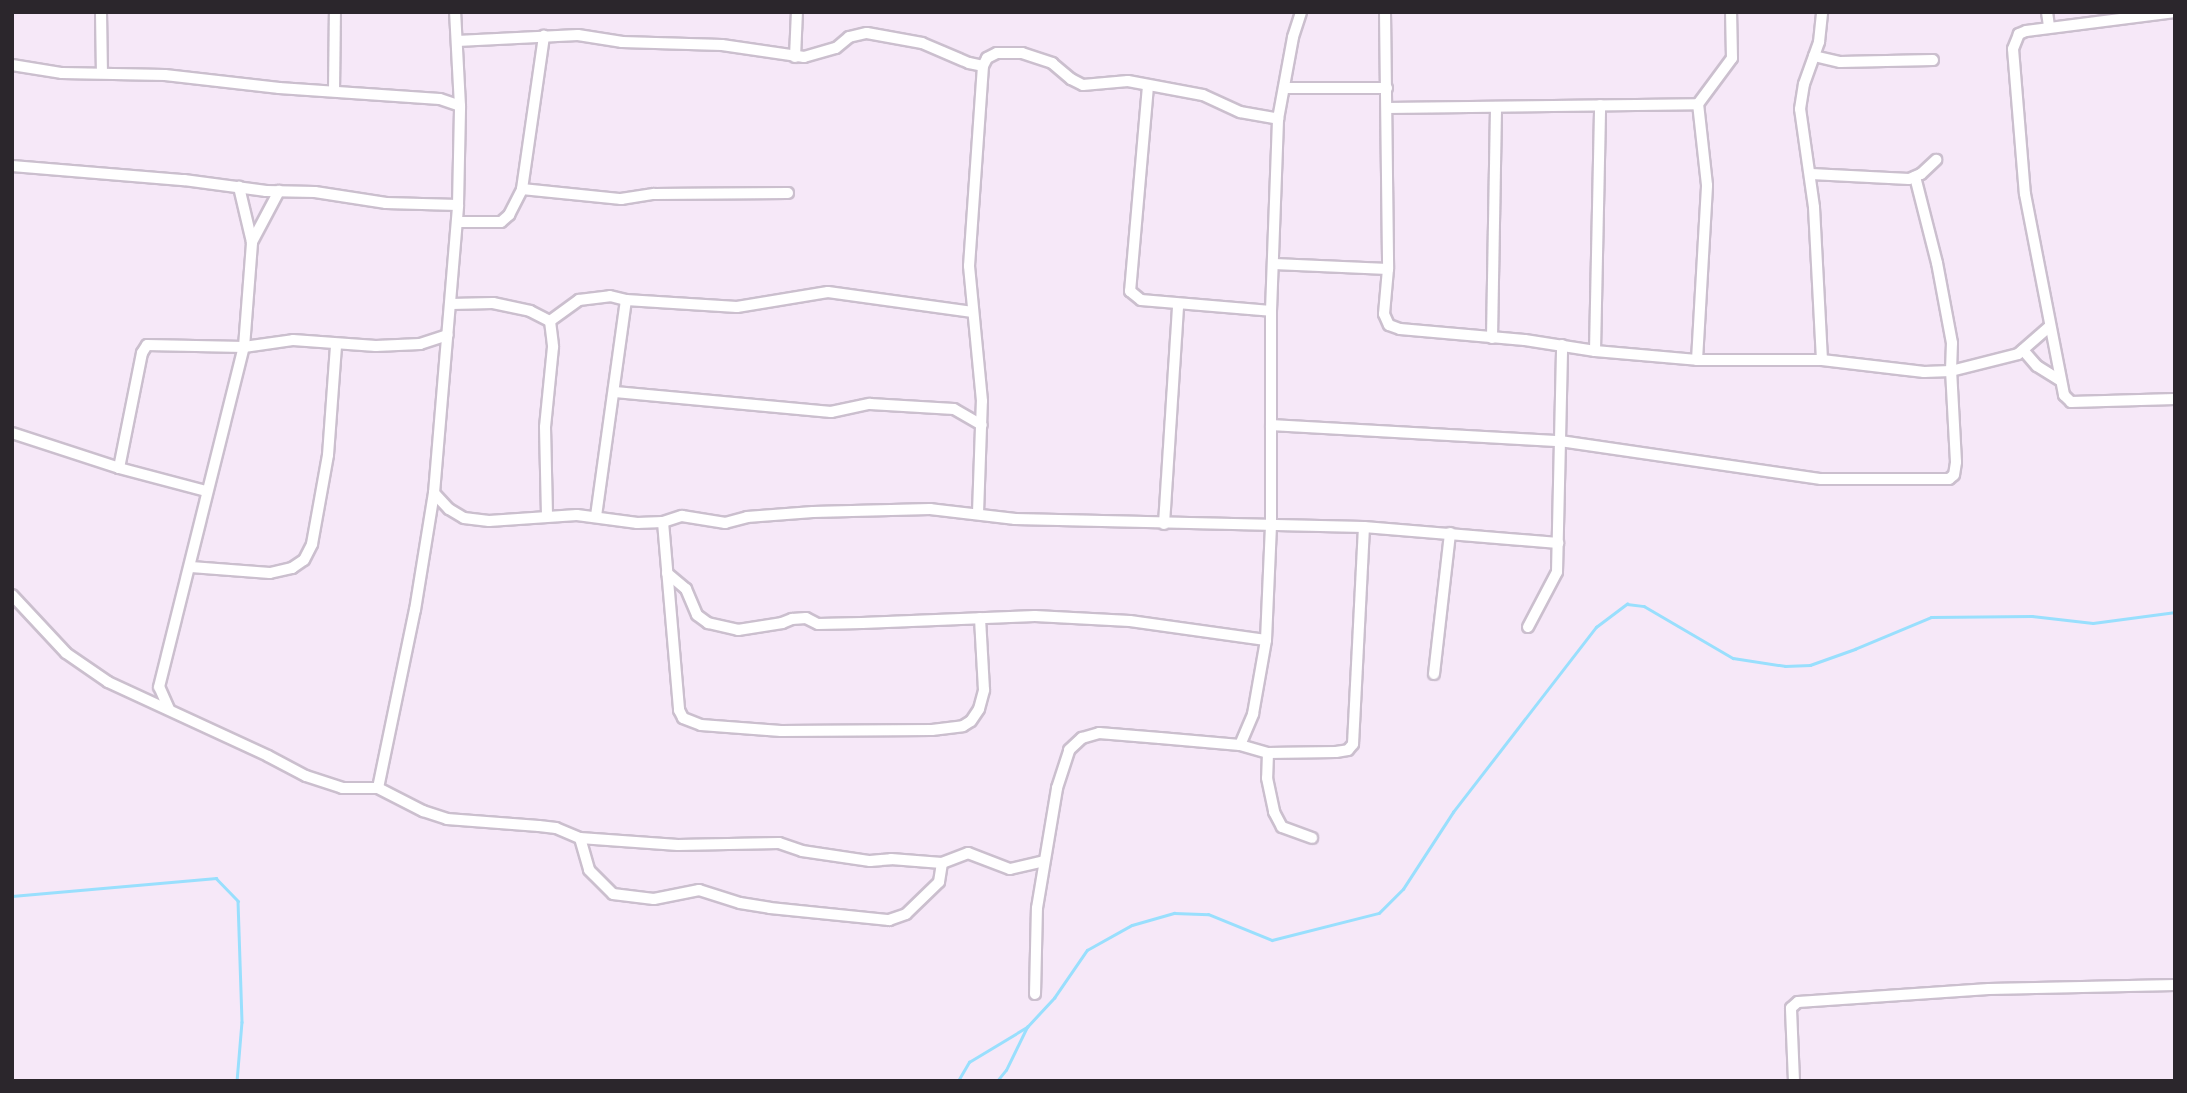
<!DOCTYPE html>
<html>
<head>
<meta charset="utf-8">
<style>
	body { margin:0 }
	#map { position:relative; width:2187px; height:1093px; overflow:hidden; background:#f6e8f8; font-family:Montserrat,sans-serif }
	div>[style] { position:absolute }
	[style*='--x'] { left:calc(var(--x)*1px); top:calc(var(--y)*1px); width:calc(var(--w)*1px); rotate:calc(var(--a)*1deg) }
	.stream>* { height:2.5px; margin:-1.25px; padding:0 1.25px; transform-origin:1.25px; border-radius:1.25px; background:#99dffd }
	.roads { filter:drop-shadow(2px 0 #cbbfce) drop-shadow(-2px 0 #cbbfce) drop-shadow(0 2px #cbbfce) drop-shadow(0 -2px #cbbfce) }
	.minor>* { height:10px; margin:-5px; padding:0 5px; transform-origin:5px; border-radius:5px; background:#fff }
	span { translate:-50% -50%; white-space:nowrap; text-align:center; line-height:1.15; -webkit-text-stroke:6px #fff; paint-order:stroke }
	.frame { position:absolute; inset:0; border:14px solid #2b262c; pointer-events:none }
</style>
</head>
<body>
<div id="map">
	<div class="stream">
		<i style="--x:12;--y:896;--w:205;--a:-5"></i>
		<i style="--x:216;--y:878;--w:32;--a:46"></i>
		<i style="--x:238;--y:901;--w:121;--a:88.1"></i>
		<i style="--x:242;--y:1022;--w:59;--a:94.8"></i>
		<i style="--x:958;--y:1081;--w:22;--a:-60"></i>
		<i style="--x:969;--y:1062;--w:68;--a:-31.1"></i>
		<i style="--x:1027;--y:1027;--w:40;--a:-47"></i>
		<i style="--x:1054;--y:998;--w:58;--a:-55.5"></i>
		<i style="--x:1087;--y:950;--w:51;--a:-29.1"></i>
		<i style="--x:1132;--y:925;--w:44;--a:-15.9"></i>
		<i style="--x:1174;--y:913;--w:34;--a:2"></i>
		<i style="--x:1208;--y:914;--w:69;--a:22.1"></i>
		<i style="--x:1272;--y:940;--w:110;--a:-14.2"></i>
		<i style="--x:1379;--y:913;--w:34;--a:-45"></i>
		<i style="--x:1403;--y:889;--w:92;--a:-57"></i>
		<i style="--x:1453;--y:812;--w:234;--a:-52.3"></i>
		<i style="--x:1596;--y:627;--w:39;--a:-37"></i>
		<i style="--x:1627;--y:604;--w:17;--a:7"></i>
		<i style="--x:1644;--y:606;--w:103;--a:30.3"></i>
		<i style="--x:1733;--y:658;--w:53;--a:8.7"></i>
		<i style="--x:1785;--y:666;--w:25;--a:-2"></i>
		<i style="--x:1810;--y:665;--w:48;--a:-19.6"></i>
		<i style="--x:1855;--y:649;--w:82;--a:-22.8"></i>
		<i style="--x:1931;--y:617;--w:101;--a:-0.6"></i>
		<i style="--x:2032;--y:616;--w:61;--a:6.5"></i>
		<i style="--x:2093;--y:623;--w:83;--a:-7.6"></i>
		<i style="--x:997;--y:1081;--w:14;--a:-51"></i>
		<i style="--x:1006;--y:1070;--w:48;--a:-64"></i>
	</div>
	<div class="roads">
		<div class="minor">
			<i style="--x:101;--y:12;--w:61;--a:89.1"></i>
			<i style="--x:1385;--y:12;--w:257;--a:89.3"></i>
			<i style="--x:1388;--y:269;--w:45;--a:95.1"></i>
			<i style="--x:1384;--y:314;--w:12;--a:66"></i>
			<i style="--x:1389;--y:325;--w:12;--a:20"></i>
			<i style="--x:1400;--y:329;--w:125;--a:5"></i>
			<i style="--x:1525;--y:340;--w:71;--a:8.9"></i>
			<i style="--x:1595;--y:351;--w:102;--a:5"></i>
			<i style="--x:1697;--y:360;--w:125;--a:0"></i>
			<i style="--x:1822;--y:360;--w:103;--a:6.7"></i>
			<i style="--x:1924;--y:372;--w:27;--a:-2"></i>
			<i style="--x:1951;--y:371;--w:69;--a:-14.2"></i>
			<i style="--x:2018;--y:354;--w:41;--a:-41.1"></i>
			<i style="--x:2047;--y:12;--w:15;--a:82"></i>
			<i style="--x:2175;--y:12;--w:150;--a:172.7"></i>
			<i style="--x:2026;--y:31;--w:8;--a:157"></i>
			<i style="--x:2019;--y:34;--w:16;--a:112"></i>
			<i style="--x:2013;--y:49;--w:145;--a:85.3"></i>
			<i style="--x:2025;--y:194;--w:205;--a:79"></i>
			<i style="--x:2064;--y:395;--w:10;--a:45"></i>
			<i style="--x:2071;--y:402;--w:104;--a:-1.7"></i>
			<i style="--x:457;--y:41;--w:121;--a:-2.8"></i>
			<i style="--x:578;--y:35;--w:45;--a:9"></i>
			<i style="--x:622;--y:42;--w:100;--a:1.7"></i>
			<i style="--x:722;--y:45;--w:83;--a:8.3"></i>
			<i style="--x:804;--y:57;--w:33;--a:-16"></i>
			<i style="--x:836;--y:48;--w:17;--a:-40"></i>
			<i style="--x:849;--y:37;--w:18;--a:-13"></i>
			<i style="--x:867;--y:33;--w:56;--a:10.3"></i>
			<i style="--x:922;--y:43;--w:51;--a:23.1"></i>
			<i style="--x:969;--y:63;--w:14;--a:12"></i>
			<i style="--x:1814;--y:56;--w:27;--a:13"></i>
			<i style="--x:1840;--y:62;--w:93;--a:-1.2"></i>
			<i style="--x:795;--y:57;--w:45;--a:-87.5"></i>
			<i style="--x:12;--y:65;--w:51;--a:9.1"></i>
			<i style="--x:62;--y:73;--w:103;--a:1.1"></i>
			<i style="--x:165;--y:75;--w:115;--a:6.5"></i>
			<i style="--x:279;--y:88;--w:161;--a:3.9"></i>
			<i style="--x:440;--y:99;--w:21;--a:19"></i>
			<i style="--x:1148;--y:86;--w:206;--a:95"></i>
			<i style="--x:1130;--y:291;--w:14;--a:39"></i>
			<i style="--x:1141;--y:300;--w:130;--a:4.8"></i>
			<i style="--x:1284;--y:88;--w:103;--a:0"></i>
			<i style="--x:334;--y:90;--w:78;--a:-89.3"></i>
			<i style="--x:1387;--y:108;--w:311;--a:-0.7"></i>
			<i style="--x:12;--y:166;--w:173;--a:4.7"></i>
			<i style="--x:184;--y:180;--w:83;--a:7.6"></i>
			<i style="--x:266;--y:191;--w:49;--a:1.2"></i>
			<i style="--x:315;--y:192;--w:72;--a:8.8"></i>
			<i style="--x:386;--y:203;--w:72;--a:1.6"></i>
			<i style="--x:1811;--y:174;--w:98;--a:2.9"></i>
			<i style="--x:1909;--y:179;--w:13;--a:-23"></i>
			<i style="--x:1921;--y:174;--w:21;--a:-43"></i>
			<i style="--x:522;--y:189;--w:100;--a:5.8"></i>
			<i style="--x:621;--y:199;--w:33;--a:-9"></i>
			<i style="--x:654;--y:194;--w:134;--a:-0.4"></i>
			<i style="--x:457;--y:222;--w:44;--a:0"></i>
			<i style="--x:501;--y:222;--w:11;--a:-41"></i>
			<i style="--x:509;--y:215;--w:29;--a:-63"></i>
			<i style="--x:522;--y:189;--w:155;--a:-81.8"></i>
			<i style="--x:252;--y:242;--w:58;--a:-62.1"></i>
			<i style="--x:1274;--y:264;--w:114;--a:2.5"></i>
			<i style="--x:451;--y:304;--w:42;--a:-1.4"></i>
			<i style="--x:493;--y:303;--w:38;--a:12"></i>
			<i style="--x:530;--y:311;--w:22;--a:27"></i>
			<i style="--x:550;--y:321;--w:26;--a:83"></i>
			<i style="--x:553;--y:347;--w:80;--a:95.7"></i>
			<i style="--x:545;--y:427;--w:88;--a:88.7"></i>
			<i style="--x:550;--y:321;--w:36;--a:-36"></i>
			<i style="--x:579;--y:300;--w:31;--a:-7"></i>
			<i style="--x:610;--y:296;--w:16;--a:14"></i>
			<i style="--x:626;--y:300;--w:111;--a:3.6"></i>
			<i style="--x:737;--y:307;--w:92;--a:-9.4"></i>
			<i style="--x:828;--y:292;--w:146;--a:7.9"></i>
			<i style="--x:1492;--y:338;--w:231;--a:-89"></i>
			<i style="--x:2023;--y:350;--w:21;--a:49"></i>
			<i style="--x:2037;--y:366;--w:28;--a:32"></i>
			<i style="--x:1595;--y:351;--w:246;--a:-88.8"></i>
			<i style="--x:1697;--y:360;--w:175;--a:-86.7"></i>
			<i style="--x:1707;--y:185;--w:81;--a:-96.3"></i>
			<i style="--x:1698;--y:104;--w:57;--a:-53.5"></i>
			<i style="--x:1732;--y:58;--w:46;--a:-91.2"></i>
			<i style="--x:1822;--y:360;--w:153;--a:-93"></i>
			<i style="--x:1814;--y:207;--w:99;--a:-98.1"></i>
			<i style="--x:1800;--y:109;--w:25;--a:-81"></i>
			<i style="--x:1804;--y:84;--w:45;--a:-70.3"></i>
			<i style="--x:1819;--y:42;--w:30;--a:-84"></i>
			<i style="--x:615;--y:392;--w:217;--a:5.3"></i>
			<i style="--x:831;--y:412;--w:40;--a:-12"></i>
			<i style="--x:870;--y:404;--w:84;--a:3.4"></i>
			<i style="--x:954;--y:409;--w:32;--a:30"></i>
			<i style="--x:1271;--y:425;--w:289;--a:3.2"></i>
			<i style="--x:1560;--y:441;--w:264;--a:8.3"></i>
			<i style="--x:1821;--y:479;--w:128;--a:0"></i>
			<i style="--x:1949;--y:479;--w:6;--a:-39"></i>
			<i style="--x:1954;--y:475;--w:13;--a:-81"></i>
			<i style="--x:1956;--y:462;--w:91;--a:-93.1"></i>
			<i style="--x:1951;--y:371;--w:28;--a:-88"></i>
			<i style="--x:1952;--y:343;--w:81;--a:-100.6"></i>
			<i style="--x:1937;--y:263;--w:89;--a:-104.3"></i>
			<i style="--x:12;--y:433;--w:113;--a:18.1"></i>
			<i style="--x:119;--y:468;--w:90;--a:14.8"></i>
			<i style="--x:119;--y:468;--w:117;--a:-78.7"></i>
			<i style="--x:142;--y:353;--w:9;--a:-58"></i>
			<i style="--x:147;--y:345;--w:97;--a:1.2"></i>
			<i style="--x:244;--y:347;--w:49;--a:-8.1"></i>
			<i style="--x:293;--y:340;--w:83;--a:4.1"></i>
			<i style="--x:376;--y:346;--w:44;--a:-2.6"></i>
			<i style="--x:420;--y:344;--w:29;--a:-18"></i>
			<i style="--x:434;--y:493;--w:22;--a:47"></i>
			<i style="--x:449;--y:509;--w:17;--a:31"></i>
			<i style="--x:464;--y:518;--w:25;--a:7"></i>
			<i style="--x:489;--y:521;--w:88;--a:-3.9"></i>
			<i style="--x:577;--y:515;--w:61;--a:7.6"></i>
			<i style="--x:637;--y:523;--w:26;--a:-2"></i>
			<i style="--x:663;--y:522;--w:20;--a:-18"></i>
			<i style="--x:682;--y:516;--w:44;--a:9.2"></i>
			<i style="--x:725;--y:523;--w:23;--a:-15"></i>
			<i style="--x:747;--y:517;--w:66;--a:-4.3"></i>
			<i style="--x:813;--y:512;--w:117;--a:-1.5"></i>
			<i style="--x:930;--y:509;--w:86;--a:6.7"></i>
			<i style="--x:1015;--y:519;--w:349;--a:1.3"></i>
			<i style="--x:1364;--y:527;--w:195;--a:4.7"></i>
			<i style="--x:978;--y:513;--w:112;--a:-88"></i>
			<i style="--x:982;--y:401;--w:136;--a:-95.5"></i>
			<i style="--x:969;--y:266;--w:200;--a:-86"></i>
			<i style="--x:983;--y:66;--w:9;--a:-63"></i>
			<i style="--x:987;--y:58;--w:11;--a:-27"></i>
			<i style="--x:997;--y:53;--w:25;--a:0"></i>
			<i style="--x:1022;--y:53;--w:32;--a:18"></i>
			<i style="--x:1052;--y:63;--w:25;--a:40"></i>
			<i style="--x:1071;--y:79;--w:13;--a:27"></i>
			<i style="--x:1083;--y:85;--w:45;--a:-5.1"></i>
			<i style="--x:1128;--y:81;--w:76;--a:10.6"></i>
			<i style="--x:1203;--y:95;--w:41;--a:24.7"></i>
			<i style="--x:1240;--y:112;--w:39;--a:10"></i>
			<i style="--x:596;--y:516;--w:218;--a:-82.1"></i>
			<i style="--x:663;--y:522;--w:189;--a:85.1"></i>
			<i style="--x:679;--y:710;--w:9;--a:63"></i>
			<i style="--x:683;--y:718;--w:19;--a:21"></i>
			<i style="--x:701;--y:725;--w:80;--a:4.3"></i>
			<i style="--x:781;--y:731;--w:151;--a:-0.4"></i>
			<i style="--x:932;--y:730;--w:31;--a:-7"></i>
			<i style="--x:963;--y:726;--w:9;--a:-32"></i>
			<i style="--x:971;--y:721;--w:14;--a:-56"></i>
			<i style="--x:979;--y:709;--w:20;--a:-75"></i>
			<i style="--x:984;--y:690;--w:72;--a:-93.2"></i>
			<i style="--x:1164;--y:524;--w:219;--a:-86.3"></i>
			<i style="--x:191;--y:567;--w:79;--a:4.3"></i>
			<i style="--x:270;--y:573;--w:23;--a:-13"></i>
			<i style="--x:292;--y:568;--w:14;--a:-34"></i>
			<i style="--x:304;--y:560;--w:18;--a:-63"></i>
			<i style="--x:312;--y:544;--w:90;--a:-79.8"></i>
			<i style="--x:328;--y:455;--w:110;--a:-85.8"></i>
			<i style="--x:667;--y:573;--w:25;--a:40"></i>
			<i style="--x:686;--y:589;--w:28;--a:67"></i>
			<i style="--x:697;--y:615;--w:14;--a:36"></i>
			<i style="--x:708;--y:623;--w:31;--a:13"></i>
			<i style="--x:738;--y:630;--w:45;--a:-9"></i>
			<i style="--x:782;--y:623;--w:11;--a:-22"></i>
			<i style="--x:792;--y:619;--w:14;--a:-4"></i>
			<i style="--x:806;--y:618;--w:13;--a:27"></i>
			<i style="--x:818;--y:624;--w:44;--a:-1.3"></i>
			<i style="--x:862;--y:623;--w:173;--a:-2.3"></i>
			<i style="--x:1035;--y:616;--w:95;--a:3"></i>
			<i style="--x:1130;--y:621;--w:137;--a:8"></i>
			<i style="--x:12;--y:595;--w:79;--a:47"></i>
			<i style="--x:66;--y:653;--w:51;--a:34.6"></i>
			<i style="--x:108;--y:682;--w:176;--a:24.8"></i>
			<i style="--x:268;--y:756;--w:43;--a:27.8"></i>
			<i style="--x:306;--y:776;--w:38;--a:18"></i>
			<i style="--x:342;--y:788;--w:36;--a:0"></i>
			<i style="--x:378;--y:788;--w:51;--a:27.1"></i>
			<i style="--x:423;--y:811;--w:25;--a:18"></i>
			<i style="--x:447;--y:819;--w:92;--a:4.4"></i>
			<i style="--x:539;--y:826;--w:17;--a:7"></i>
			<i style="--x:556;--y:828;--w:26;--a:23"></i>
			<i style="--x:580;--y:838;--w:98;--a:4.1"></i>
			<i style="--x:678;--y:845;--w:101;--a:-1.1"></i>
			<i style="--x:779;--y:843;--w:24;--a:19"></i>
			<i style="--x:802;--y:851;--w:69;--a:8.4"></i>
			<i style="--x:870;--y:861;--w:21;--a:-5"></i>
			<i style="--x:891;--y:859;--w:51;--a:4.5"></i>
			<i style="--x:942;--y:863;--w:28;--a:-21"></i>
			<i style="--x:968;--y:853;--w:45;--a:20.9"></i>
			<i style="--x:1010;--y:869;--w:35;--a:-13"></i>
			<i style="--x:1528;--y:627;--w:62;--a:-62.2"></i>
			<i style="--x:1557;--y:572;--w:227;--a:-88.7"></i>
			<i style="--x:1434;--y:674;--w:142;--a:-83.5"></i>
			<i style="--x:169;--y:709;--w:24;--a:-114"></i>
			<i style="--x:159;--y:687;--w:350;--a:-76"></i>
			<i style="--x:244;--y:347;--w:105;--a:-85.6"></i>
			<i style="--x:252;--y:242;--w:57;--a:-103.3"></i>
			<i style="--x:1240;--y:745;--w:34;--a:-67"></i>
			<i style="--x:1253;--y:714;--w:75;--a:-80"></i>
			<i style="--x:1266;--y:640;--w:113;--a:-87.5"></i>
			<i style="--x:1271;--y:527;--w:216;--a:-90"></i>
			<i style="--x:1271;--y:311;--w:192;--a:-87.9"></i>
			<i style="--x:1278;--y:119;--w:83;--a:-79.6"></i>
			<i style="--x:1293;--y:37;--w:26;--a:-72"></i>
			<i style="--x:1268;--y:753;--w:25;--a:92"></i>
			<i style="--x:1267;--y:778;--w:35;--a:78"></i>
			<i style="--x:1274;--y:812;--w:17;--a:62"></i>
			<i style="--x:1282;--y:827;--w:32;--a:20"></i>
			<i style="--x:378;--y:788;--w:182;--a:-78.3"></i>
			<i style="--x:415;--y:610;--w:119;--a:-80.8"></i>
			<i style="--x:434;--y:493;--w:289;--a:-85.2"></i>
			<i style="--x:458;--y:205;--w:99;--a:-88.8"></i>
			<i style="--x:460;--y:106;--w:94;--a:-93"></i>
			<i style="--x:580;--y:838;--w:33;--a:74"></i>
			<i style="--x:589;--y:870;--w:34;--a:45"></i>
			<i style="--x:613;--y:894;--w:41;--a:7"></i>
			<i style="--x:654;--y:899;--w:46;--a:-11.3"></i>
			<i style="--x:699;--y:890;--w:43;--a:17.6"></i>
			<i style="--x:740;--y:903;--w:30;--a:9"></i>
			<i style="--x:770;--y:908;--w:120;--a:5.8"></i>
			<i style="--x:889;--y:920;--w:18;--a:-19"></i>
			<i style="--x:906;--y:914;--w:46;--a:-44.1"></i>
			<i style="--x:939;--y:882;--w:19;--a:-81"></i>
			<i style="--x:1035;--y:994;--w:86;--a:-88.7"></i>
			<i style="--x:1037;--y:908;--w:122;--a:-80.5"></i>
			<i style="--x:1057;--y:788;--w:40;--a:-72"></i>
			<i style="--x:1069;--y:750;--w:18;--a:-43"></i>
			<i style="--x:1082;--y:738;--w:18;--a:-16"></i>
			<i style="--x:1099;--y:733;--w:61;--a:4.7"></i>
			<i style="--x:1160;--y:738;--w:80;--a:5"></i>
			<i style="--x:1240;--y:745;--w:29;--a:16"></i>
			<i style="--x:1268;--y:753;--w:68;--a:-0.8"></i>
			<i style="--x:1336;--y:752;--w:12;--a:-9"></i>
			<i style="--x:1348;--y:750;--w:8;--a:-50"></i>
			<i style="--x:1353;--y:744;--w:217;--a:-87.1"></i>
			<i style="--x:1794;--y:1081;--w:73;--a:-92.4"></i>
			<i style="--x:1791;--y:1008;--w:9;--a:-41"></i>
			<i style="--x:1798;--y:1002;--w:191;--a:-3.9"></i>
			<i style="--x:1989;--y:989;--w:186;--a:-1.2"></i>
		</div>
	</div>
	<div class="frame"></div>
</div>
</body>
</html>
